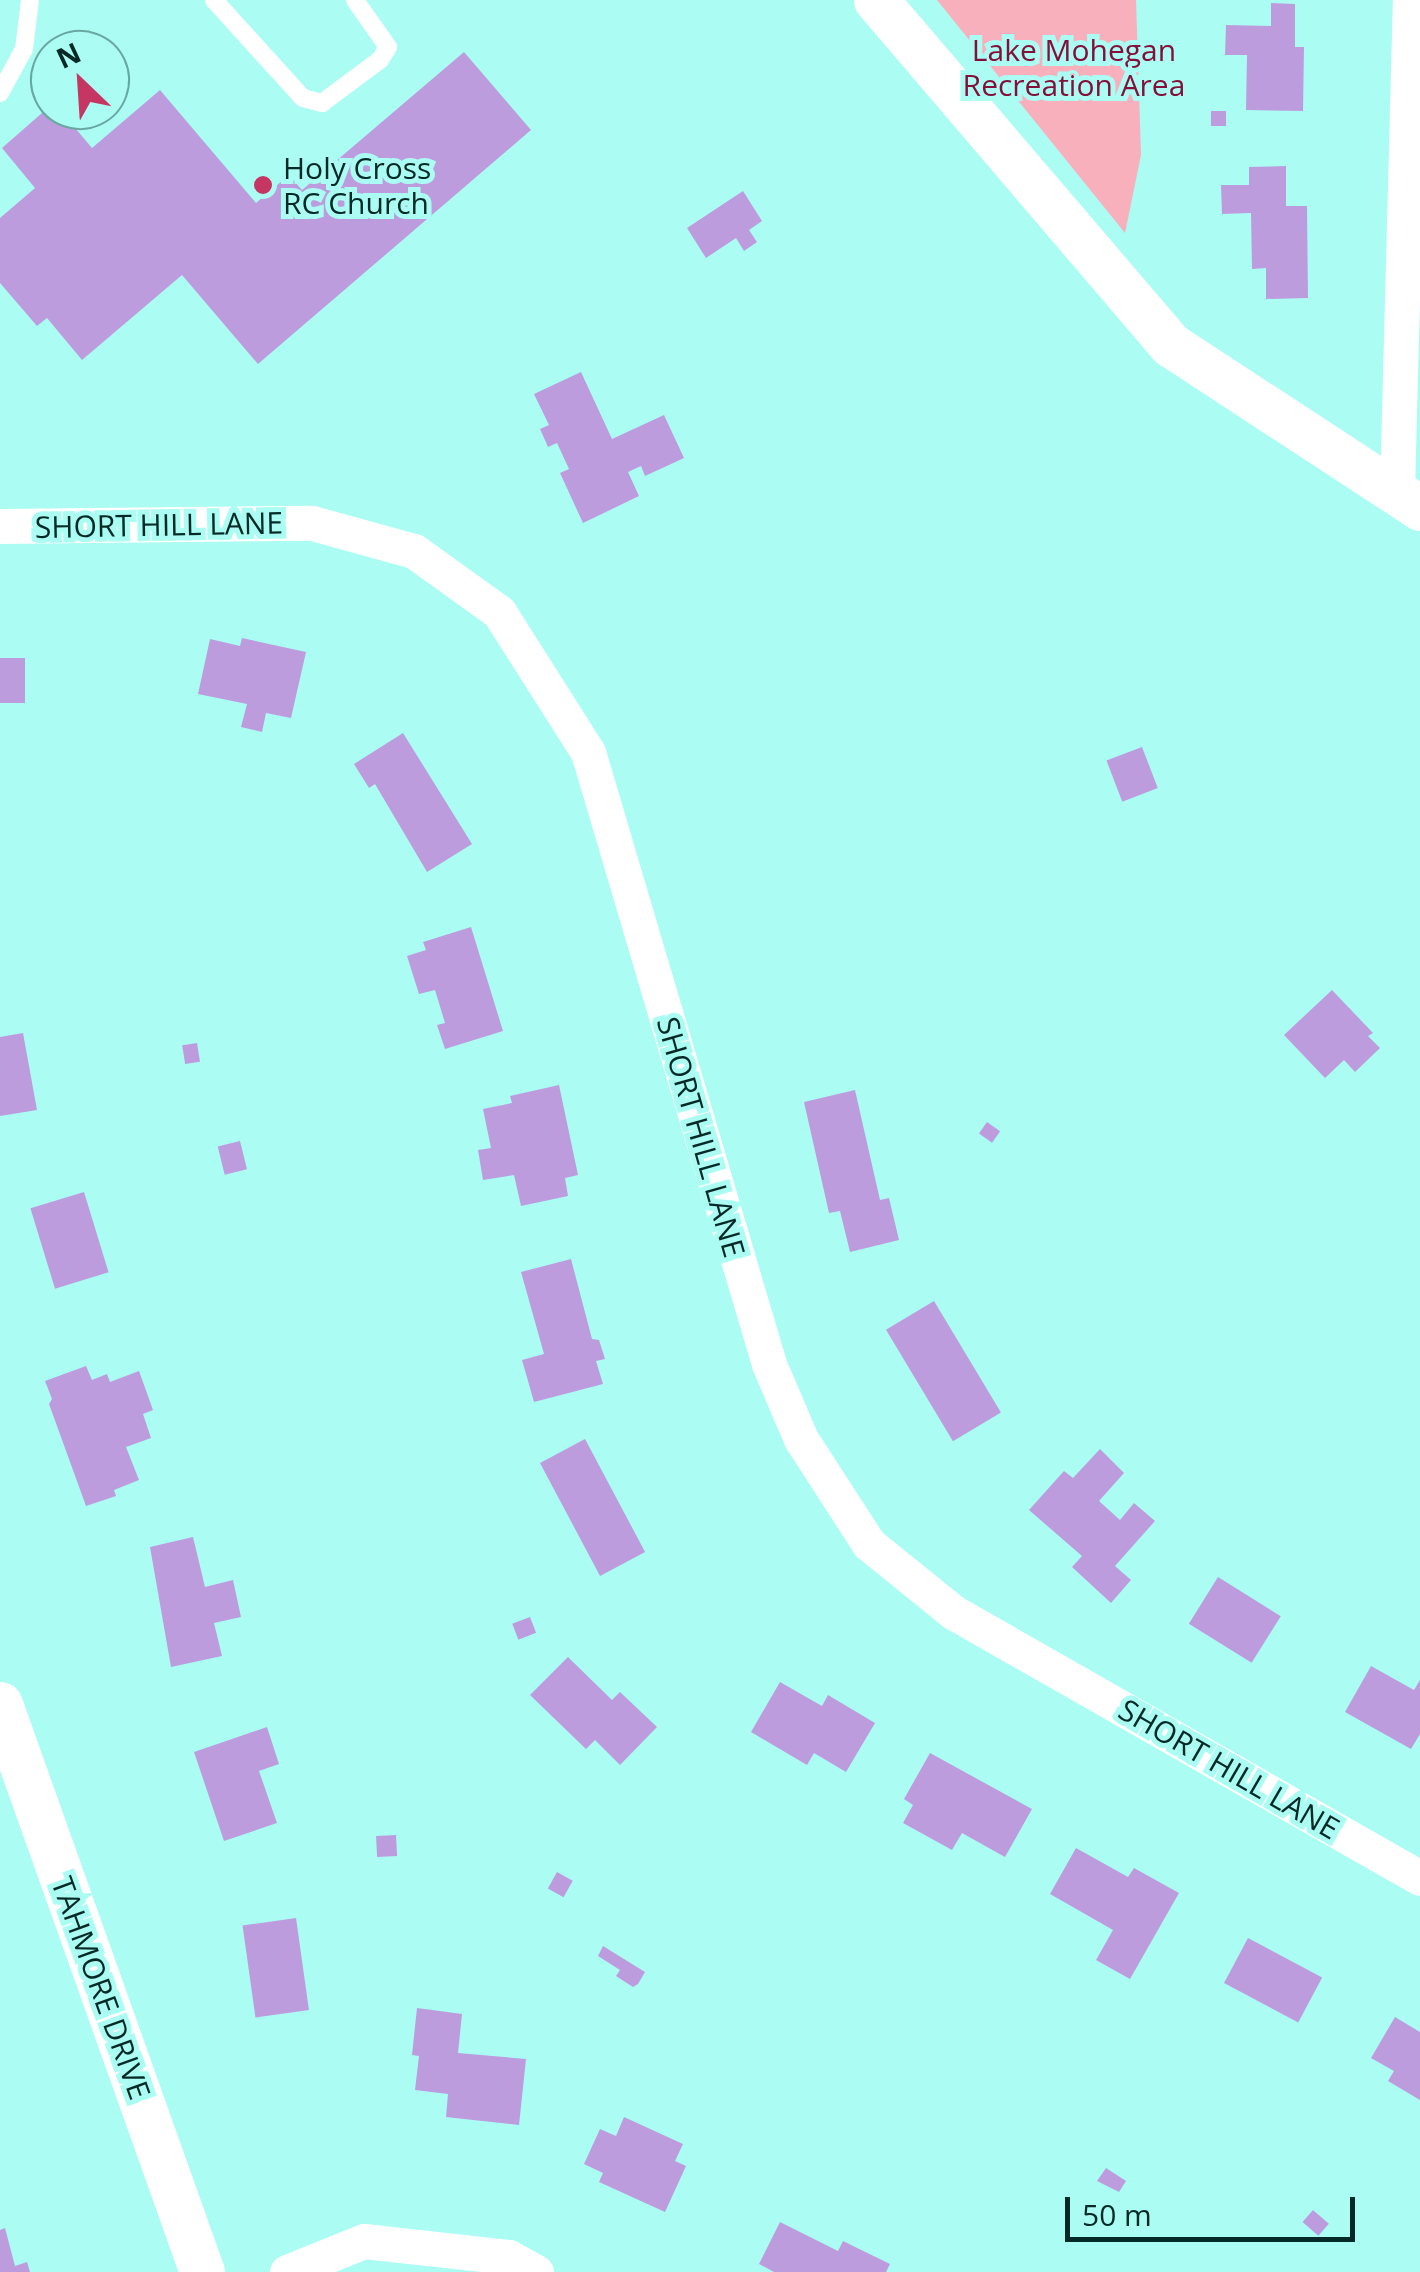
<!DOCTYPE html>
<html>
<head>
<meta charset="utf-8">
<style>
	body { margin:0 }
	#map { position:relative; width:1420px; height:2272px; overflow:hidden; background:#abfcf3; font-family:"Open Sans",sans-serif }
	div>[style] { position:absolute }
	[style*='--x'] { left:calc(var(--x)*1px); top:calc(var(--y)*1px); width:calc(var(--w)*1px); rotate:calc(var(--a)*1deg) }
	.green>* { inset:0; background:#f8b0bd }
	.building>* { inset:0; background:#bd9cde; transform-origin:0 0 }
	.service>* { height:18px; margin:-9px; padding:0 9px; transform-origin:9px; border-radius:9px; background:#fff }
	.minor>* { height:35px; margin:-17.5px; padding:0 17.5px; transform-origin:17.5px; border-radius:17.5px; background:#fff }
	.tertiary>* { height:45px; margin:-22.5px; padding:0 22.5px; transform-origin:22.5px; border-radius:22.5px; background:#fff }
	.dots>* { width:28px; height:28px; translate:-50% -50%; box-sizing:border-box; border:5px solid #abfcf3; border-radius:50% }
	span { translate:-50% -50%; white-space:nowrap; text-align:center; line-height:1.15; -webkit-text-stroke:10px #abfcf3; paint-order:stroke }
	.park-label { font-size:30px; color:#84103a }
	.poi-label { font-size:30px; color:#052926 }
	.left { translate:0 -50%; text-align:left }
	.street-label { font-size:30px; color:#052926 }
	.north { position:absolute; left:30px; top:30px; width:100px; height:100px; box-sizing:border-box; background:#abfcf3; border:2px solid #69a8a1; border-radius:50%; rotate:335deg; font-size:28px; font-weight:700; line-height:40px; text-align:center; color:#052926 }
	.north::after { content:''; display:block; margin:auto; width:35px; height:45px; background:#c53762; clip-path:polygon(50% 0,100% 100%,50% 72%,0 100%) }
	.scale { position:absolute; left:1065px; top:2197px; width:290px; height:45px; box-sizing:border-box; border:5px solid #052926; border-top:0; padding-left:12px; font-size:30px; line-height:35px; white-space:nowrap; color:#052926; -webkit-text-stroke:8px #abfcf3; paint-order:stroke }
</style>
</head>
<body>
<div id="map">
	<div class="green">
		<i style="clip-path:polygon(937px 0,1136px 0,1141px 155px,1125px 233px)"></i>
	</div>
	<div class="building">
		<i style="clip-path:polygon(1271px 3px,1295px 4px,1295px 47px,1304px 47px,1303px 111px,1246px 110px,1247px 55px,1225px 55px,1226px 25px,1271px 26px)"></i>
		<i style="clip-path:polygon(464px 52px,531px 130px,258px 364px,182px 275px,82px 360px,47px 318px,37px 326px,0 283px,0 218px,35px 188px,2px 148px,50px 106px,60px 110px,92px 148px,160px 90px,256px 203px,289px 175px,302px 190px)"></i>
		<i style="left:1226px;top:111px;width:15px;height:15px;rotate:90deg"></i>
		<i style="clip-path:polygon(1286px 166px,1286px 206px,1307px 206px,1308px 298px,1266px 299px,1266px 268px,1252px 269px,1251px 213px,1222px 214px,1221px 185px,1249px 185px,1249px 167px)"></i>
		<i style="clip-path:polygon(743px 191px,762px 221px,749px 230px,757px 242px,744px 251px,736px 238px,706px 258px,687px 228px)"></i>
		<i style="clip-path:polygon(581px 372px,612px 439px,664px 415px,684px 458px,645px 476px,641px 466px,628px 472px,639px 496px,583px 523px,560px 473px,569px 469px,557px 443px,548px 447px,540px 429px,549px 425px,534px 394px)"></i>
		<i style="clip-path:polygon(242px 638px,306px 652px,291px 718px,266px 713px,262px 732px,241px 727px,247px 704px,198px 694px,210px 639px,240px 646px)"></i>
		<i style="left:0;top:658px;width:25px;height:45px"></i>
		<i style="clip-path:polygon(403px 733px,472px 844px,427px 872px,375px 784px,369px 788px,354px 764px)"></i>
		<i style="left:1142px;top:747px;width:44px;height:38px;rotate:69deg"></i>
		<i style="clip-path:polygon(471px 927px,503px 1031px,445px 1049px,437px 1025px,445px 1023px,435px 990px,419px 994px,407px 956px,426px 950px,423px 942px)"></i>
		<i style="clip-path:polygon(1332px 990px,1373px 1033px,1368px 1036px,1380px 1048px,1355px 1072px,1344px 1060px,1325px 1078px,1284px 1035px)"></i>
		<i style="clip-path:polygon(23px 1033px,37px 1110px,0 1116px,0 1037px)"></i>
		<i style="left:197px;top:1043px;width:19px;height:15px;rotate:81deg"></i>
		<i style="clip-path:polygon(559px 1085px,578px 1175px,565px 1178px,568px 1196px,521px 1206px,514px 1175px,483px 1180px,478px 1150px,491px 1148px,483px 1109px,512px 1103px,510px 1096px)"></i>
		<i style="clip-path:polygon(855px 1090px,880px 1200px,889px 1198px,899px 1240px,850px 1252px,840px 1211px,829px 1213px,804px 1102px)"></i>
		<i style="left:987px;top:1122px;width:16px;height:14px;rotate:35deg"></i>
		<i style="left:240px;top:1141px;width:29px;height:23px;rotate:76deg"></i>
		<i style="left:84px;top:1192px;width:84px;height:56px;rotate:73deg"></i>
		<i style="clip-path:polygon(571px 1259px,592px 1339px,599px 1340px,605px 1359px,596px 1361px,603px 1384px,534px 1402px,522px 1360px,544px 1354px,521px 1272px)"></i>
		<i style="left:934px;top:1301px;width:130px;height:56px;rotate:59deg"></i>
		<i style="clip-path:polygon(86px 1366px,92px 1380px,107px 1374px,110px 1382px,139px 1371px,153px 1410px,143px 1414px,151px 1438px,126px 1447px,139px 1480px,114px 1490px,116px 1496px,86px 1506px,49px 1404px,52px 1399px,45px 1381px)"></i>
		<i style="left:585px;top:1439px;width:128px;height:51px;rotate:62deg"></i>
		<i style="clip-path:polygon(1100px 1449px,1124px 1473px,1099px 1501px,1120px 1520px,1134px 1503px,1155px 1521px,1115px 1566px,1131px 1580px,1111px 1603px,1072px 1567px,1082px 1556px,1029px 1510px,1064px 1471px,1073px 1478px)"></i>
		<i style="clip-path:polygon(193px 1537px,205px 1587px,233px 1580px,241px 1617px,214px 1623px,222px 1656px,171px 1667px,150px 1547px)"></i>
		<i style="left:1218px;top:1577px;width:74px;height:55px;rotate:32deg"></i>
		<i style="left:530px;top:1617px;width:17px;height:19px;rotate:69deg"></i>
		<i style="clip-path:polygon(568px 1657px,612px 1700px,620px 1692px,657px 1727px,620px 1765px,595px 1740px,586px 1749px,530px 1695px)"></i>
		<i style="clip-path:polygon(1371px 1666px,1414px 1690px,1420px 1680px,1420px 1734px,1411px 1749px,1345px 1712px)"></i>
		<i style="clip-path:polygon(780px 1682px,822px 1706px,828px 1695px,875px 1723px,846px 1772px,814px 1753px,807px 1765px,751px 1732px)"></i>
		<i style="clip-path:polygon(267px 1727px,279px 1764px,259px 1771px,277px 1823px,224px 1841px,194px 1752px)"></i>
		<i style="clip-path:polygon(930px 1753px,1032px 1809px,1005px 1857px,962px 1833px,952px 1850px,903px 1823px,913px 1805px,904px 1799px)"></i>
		<i style="left:396px;top:1835px;width:21px;height:20px;rotate:87deg"></i>
		<i style="clip-path:polygon(1076px 1848px,1128px 1877px,1134px 1868px,1179px 1893px,1130px 1979px,1096px 1960px,1113px 1930px,1050px 1894px)"></i>
		<i style="left:557px;top:1872px;width:18px;height:19px;rotate:29deg"></i>
		<i style="left:296px;top:1918px;width:93px;height:54px;rotate:82deg"></i>
		<i style="left:1248px;top:1938px;width:84px;height:51px;rotate:28deg"></i>
		<i style="clip-path:polygon(603px 1946px,645px 1972px,638px 1984px,633px 1987px,616px 1976px,620px 1970px,598px 1956px)"></i>
		<i style="clip-path:polygon(417px 2008px,462px 2014px,458px 2053px,526px 2059px,519px 2125px,446px 2117px,448px 2094px,415px 2090px,419px 2056px,412px 2055px)"></i>
		<i style="clip-path:polygon(1395px 2017px,1420px 2032px,1420px 2100px,1388px 2081px,1394px 2071px,1371px 2058px)"></i>
		<i style="clip-path:polygon(624px 2117px,683px 2144px,675px 2161px,686px 2166px,665px 2212px,599px 2182px,603px 2173px,584px 2164px,600px 2129px,616px 2136px)"></i>
		<i style="clip-path:polygon(1106px 2168px,1126px 2181px,1119px 2192px,1097px 2181px)"></i>
		<i style="left:1313px;top:2210px;width:21px;height:16px;rotate:41deg"></i>
		<i style="clip-path:polygon(780px 2222px,838px 2251px,843px 2241px,890px 2264px,886px 2272px,774px 2272px,759px 2264px)"></i>
		<i style="clip-path:polygon(5px 2228px,15px 2266px,27px 2262px,30px 2272px,0 2272px,0 2230px)"></i>
	</div>
	<div class="service">
		<i style="--x:214;--y:0;--w:132;--a:47.8"></i>
		<i style="--x:303;--y:98;--w:20;--a:15"></i>
		<i style="--x:322;--y:103;--w:72;--a:-36.6"></i>
		<i style="--x:380;--y:60;--w:15;--a:-58"></i>
		<i style="--x:388;--y:47;--w:57;--a:-125.1"></i>
		<i style="--x:0;--y:93;--w:50;--a:-61.4"></i>
		<i style="--x:24;--y:49;--w:49;--a:-83"></i>
	</div>
	<div class="minor">
		<i style="--x:1397;--y:491;--w:491;--a:-88.5"></i>
		<i style="--x:0;--y:526;--w:312;--a:-0.6"></i>
		<i style="--x:312;--y:523;--w:106;--a:15.4"></i>
		<i style="--x:414;--y:551;--w:105;--a:35.7"></i>
		<i style="--x:499;--y:612;--w:166;--a:57.6"></i>
		<i style="--x:588;--y:752;--w:638;--a:73.52"></i>
		<i style="--x:769;--y:1364;--w:82;--a:66.9"></i>
		<i style="--x:801;--y:1439;--w:125;--a:57.1"></i>
		<i style="--x:869;--y:1544;--w:108;--a:39"></i>
		<i style="--x:953;--y:1612;--w:537;--a:29.67"></i>
		<i style="--x:287;--y:2272;--w:83;--a:-21.9"></i>
		<i style="--x:364;--y:2241;--w:146;--a:6.3"></i>
		<i style="--x:509;--y:2257;--w:31;--a:29"></i>
	</div>
	<div class="tertiary">
		<i style="--x:876;--y:0;--w:454;--a:49.5"></i>
		<i style="--x:1171;--y:345;--w:298;--a:33.2"></i>
		<i style="--x:0;--y:1704;--w:603;--a:70.42"></i>
	</div>
	<div class="dots">
		<i style="left:263px;top:185px;background:#c53762"></i>
	</div>
	<div class="park-label">
		<span style="left:1074px;top:67px">Lake Mohegan<br>Recreation Area</span>
	</div>
	<div class="poi-label">
		<span class="left" style="left:283px;top:185px">Holy Cross<br>RC Church</span>
	</div>
	<div class="street-label">
		<span style="left:159px;top:525px;rotate:-1deg">SHORT HILL LANE</span>
		<span style="left:701px;top:1137px;rotate:74deg">SHORT HILL LANE</span>
		<span style="left:1229px;top:1769px;rotate:30deg">SHORT HILL LANE</span>
		<span style="left:101px;top:1988px;rotate:70deg">TAHMORE DRIVE</span>
	</div>
	<div class="north">N</div>
	<div class="scale">50 m</div>
</div>
</body>
</html>
